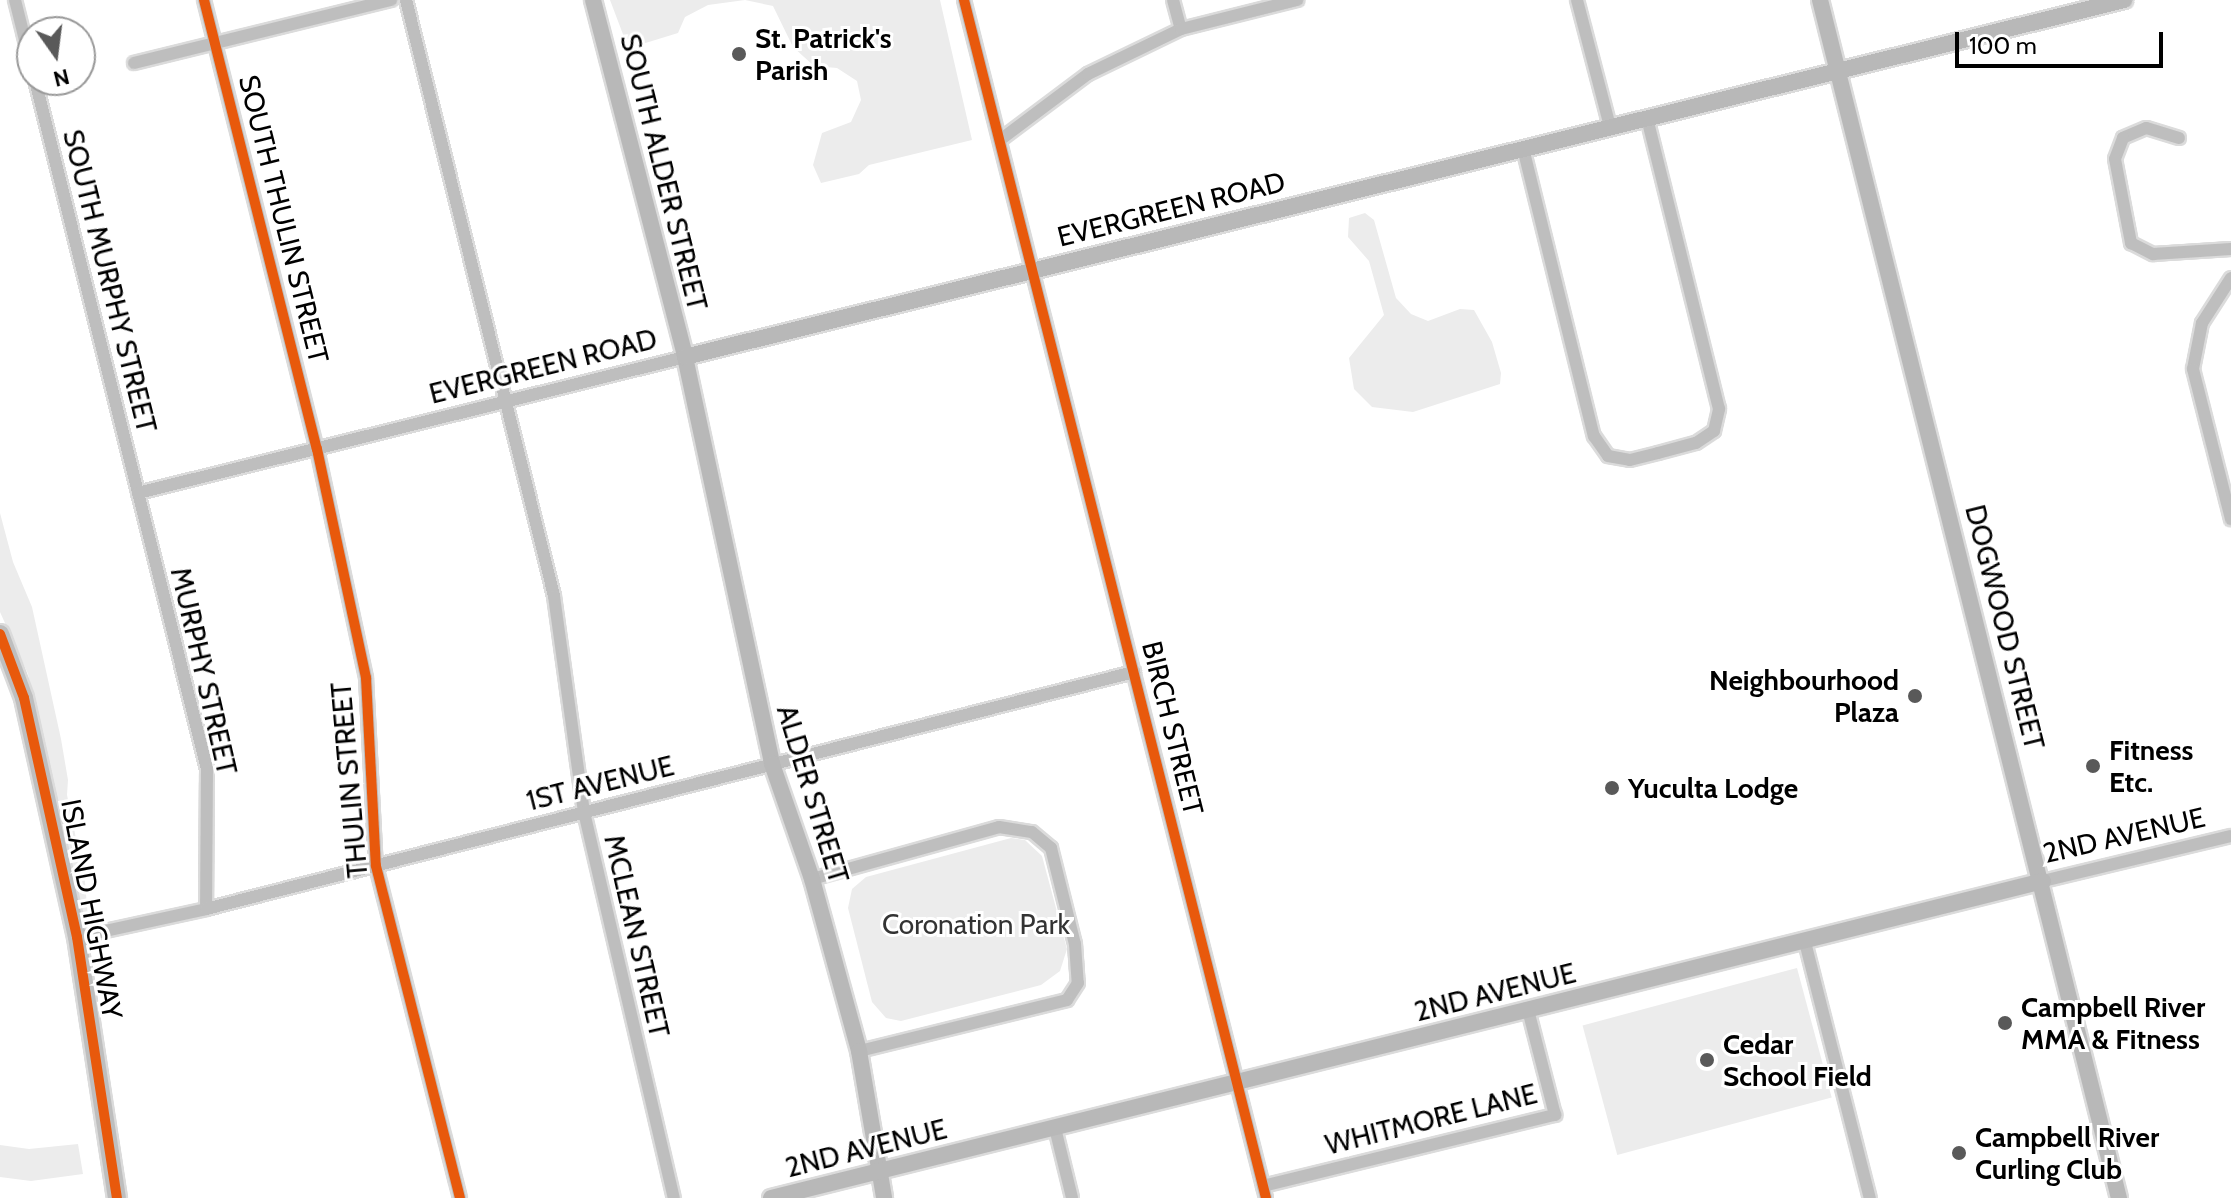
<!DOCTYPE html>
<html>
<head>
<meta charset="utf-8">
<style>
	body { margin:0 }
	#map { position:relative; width:2231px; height:1198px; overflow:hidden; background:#fff; font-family:Cabin,sans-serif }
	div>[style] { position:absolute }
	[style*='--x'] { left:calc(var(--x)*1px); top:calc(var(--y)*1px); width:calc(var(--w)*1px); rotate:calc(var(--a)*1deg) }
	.green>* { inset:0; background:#ececec; transform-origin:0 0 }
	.roads { filter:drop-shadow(2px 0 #dbdbdb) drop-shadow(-2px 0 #dbdbdb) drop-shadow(0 2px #dbdbdb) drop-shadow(0 -2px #dbdbdb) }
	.street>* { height:12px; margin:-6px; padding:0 6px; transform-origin:6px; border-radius:6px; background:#bebebe }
	.secondary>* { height:16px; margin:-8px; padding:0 8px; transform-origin:8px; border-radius:8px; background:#b8b8b8 }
	.primary>* { height:18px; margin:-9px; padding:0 9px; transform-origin:9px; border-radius:9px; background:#bebebe }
	.cycleway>* { height:10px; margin:-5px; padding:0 5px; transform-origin:5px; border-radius:5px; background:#e8590c }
	.dots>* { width:22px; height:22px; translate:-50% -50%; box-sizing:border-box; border:4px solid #fff; border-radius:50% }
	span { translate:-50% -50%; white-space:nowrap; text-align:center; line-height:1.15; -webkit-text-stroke:6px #fff; paint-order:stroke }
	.poi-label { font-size:28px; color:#000; font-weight:700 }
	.left { translate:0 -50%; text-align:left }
	.right { translate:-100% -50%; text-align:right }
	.street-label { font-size:28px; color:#000 }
	.park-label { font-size:28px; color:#333 }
	.north { position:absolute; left:16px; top:16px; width:80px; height:80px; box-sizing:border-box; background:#fff; border:2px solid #999; border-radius:50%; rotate:166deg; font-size:22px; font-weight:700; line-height:32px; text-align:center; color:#000 }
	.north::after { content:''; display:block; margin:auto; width:28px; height:36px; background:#595959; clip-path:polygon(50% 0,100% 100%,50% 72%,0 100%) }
	.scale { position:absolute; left:1955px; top:32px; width:208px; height:36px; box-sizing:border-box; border:4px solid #000; border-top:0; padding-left:10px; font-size:24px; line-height:28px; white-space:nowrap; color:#000; -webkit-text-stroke:6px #fff; paint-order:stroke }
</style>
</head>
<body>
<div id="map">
	<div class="green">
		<i style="clip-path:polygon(610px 0,940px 0,972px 140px,869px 165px,859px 174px,821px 183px,813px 165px,822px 133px,851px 122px,861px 100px,857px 81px,837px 68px,814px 66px,793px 47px,773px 6px,745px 0,708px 5px,685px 17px,678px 33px,639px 45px,624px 37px)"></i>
		<i style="clip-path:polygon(1365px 213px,1374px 220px,1396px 298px,1411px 314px,1428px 321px,1460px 309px,1474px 310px,1492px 342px,1501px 373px,1500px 384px,1413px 412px,1372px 407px,1354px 389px,1349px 358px,1384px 315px,1369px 261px,1348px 237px,1349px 218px)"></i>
		<i style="clip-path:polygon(0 513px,13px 562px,32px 607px,61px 739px,68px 780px,67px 795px,85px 882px,88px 918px,78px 911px,68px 849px,28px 674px,0 612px)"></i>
		<i style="clip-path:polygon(1011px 838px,1025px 840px,1042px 856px,1067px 949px,1060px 971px,1041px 985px,901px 1021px,886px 1018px,872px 1002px,848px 908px,852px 889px,866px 877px)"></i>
		<i style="left:1797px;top:968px;width:134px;height:222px;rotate:75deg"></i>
		<i style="clip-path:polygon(78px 1144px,83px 1174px,31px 1181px,0 1177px,0 1145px,29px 1149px)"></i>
	</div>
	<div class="roads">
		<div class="street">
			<i style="--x:15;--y:0;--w:70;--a:76"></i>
			<i style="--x:204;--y:0;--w:463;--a:75.9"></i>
			<i style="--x:317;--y:449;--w:234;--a:77.9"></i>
			<i style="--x:366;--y:678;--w:188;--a:87"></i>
			<i style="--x:376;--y:866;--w:342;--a:75.8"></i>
			<i style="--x:406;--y:0;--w:614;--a:76.05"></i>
			<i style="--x:554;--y:596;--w:218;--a:82.1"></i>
			<i style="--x:584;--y:812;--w:396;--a:76.9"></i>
			<i style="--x:964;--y:0;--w:1235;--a:75.85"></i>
			<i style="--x:1173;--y:0;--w:30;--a:75"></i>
			<i style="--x:1577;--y:0;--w:131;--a:75.4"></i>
			<i style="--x:134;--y:63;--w:265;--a:-13.8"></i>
			<i style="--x:35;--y:80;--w:710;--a:75.98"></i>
			<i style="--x:207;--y:769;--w:140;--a:90.4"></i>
			<i style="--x:2179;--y:138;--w:34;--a:-163"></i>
			<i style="--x:2146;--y:128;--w:25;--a:157"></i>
			<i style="--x:2123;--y:138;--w:22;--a:111"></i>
			<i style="--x:2115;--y:159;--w:86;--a:79.2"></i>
			<i style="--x:2131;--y:243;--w:25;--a:27"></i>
			<i style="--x:2153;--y:254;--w:78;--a:-3.7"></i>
			<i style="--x:1000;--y:140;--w:110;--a:-36.9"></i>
			<i style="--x:1088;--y:74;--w:103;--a:-25.8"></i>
			<i style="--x:1181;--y:29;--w:120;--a:-14"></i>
			<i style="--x:1523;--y:148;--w:297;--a:76.2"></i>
			<i style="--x:1594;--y:436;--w:24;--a:55"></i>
			<i style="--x:1608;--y:456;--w:22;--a:10"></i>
			<i style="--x:1630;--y:460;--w:29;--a:-14"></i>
			<i style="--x:1658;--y:453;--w:39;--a:-15"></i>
			<i style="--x:1696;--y:443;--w:22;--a:-34"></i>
			<i style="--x:1714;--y:431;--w:23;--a:-77"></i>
			<i style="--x:1719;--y:409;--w:300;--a:-103.9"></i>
			<i style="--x:2231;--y:278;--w:54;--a:122.8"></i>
			<i style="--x:2202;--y:323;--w:47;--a:101.1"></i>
			<i style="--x:2193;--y:369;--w:155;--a:75.8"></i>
			<i style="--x:138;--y:493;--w:564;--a:-13.96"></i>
			<i style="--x:812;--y:879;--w:194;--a:-15.5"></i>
			<i style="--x:999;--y:827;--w:33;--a:9"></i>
			<i style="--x:1032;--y:832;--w:25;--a:40"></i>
			<i style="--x:1051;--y:848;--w:99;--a:76"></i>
			<i style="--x:1075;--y:944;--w:39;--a:86"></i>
			<i style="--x:1078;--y:983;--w:20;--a:123"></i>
			<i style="--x:1067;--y:1000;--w:214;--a:166.2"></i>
			<i style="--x:2043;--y:881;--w:193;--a:-13.5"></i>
			<i style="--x:77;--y:937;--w:132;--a:-12.2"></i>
			<i style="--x:206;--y:909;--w:958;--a:-14.33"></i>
			<i style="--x:1805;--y:942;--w:264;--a:75.8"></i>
			<i style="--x:1055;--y:1128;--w:72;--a:76.3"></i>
			<i style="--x:1263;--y:1186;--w:301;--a:-13.7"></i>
			<i style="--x:1555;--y:1115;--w:108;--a:-104.4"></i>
		</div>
		<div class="secondary">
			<i style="--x:593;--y:0;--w:369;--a:75.5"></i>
			<i style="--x:685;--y:357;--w:416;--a:77.9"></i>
			<i style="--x:772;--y:764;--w:122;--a:70.8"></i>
			<i style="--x:812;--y:879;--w:178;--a:74.7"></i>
			<i style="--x:859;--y:1051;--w:149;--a:80.3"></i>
			<i style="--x:1820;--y:0;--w:1235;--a:75.99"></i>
			<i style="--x:685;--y:357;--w:1483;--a:-13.93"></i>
			<i style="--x:771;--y:1198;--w:1311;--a:-13.99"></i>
		</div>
		<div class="primary">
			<i style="--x:0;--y:634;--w:68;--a:69.4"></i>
			<i style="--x:24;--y:698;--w:245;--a:77.5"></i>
			<i style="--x:77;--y:937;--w:264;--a:81.3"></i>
		</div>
	</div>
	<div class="cycleway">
		<i style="--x:204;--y:0;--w:463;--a:75.9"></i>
		<i style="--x:317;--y:449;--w:234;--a:77.9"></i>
		<i style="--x:366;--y:678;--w:188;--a:87"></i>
		<i style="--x:376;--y:866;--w:342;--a:75.8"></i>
		<i style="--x:964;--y:0;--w:1235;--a:75.85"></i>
		<i style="--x:0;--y:634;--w:68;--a:69.4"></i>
		<i style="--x:24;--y:698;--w:245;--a:77.5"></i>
		<i style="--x:77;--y:937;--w:264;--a:81.3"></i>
	</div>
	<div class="dots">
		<i style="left:739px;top:54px;background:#595959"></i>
		<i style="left:1915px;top:696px;background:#595959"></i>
		<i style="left:2093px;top:766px;background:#595959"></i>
		<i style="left:1612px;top:788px;background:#595959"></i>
		<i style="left:2005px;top:1023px;background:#595959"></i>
		<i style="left:1707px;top:1060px;background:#595959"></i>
		<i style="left:1959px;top:1153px;background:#595959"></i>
	</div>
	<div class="poi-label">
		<span class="left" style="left:755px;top:54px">St. Patrick's<br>Parish</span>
		<span class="right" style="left:1899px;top:696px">Neighbourhood<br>Plaza</span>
		<span class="left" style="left:2109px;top:766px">Fitness<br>Etc.</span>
		<span class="left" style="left:1628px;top:788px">Yuculta Lodge</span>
		<span class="left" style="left:2021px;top:1023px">Campbell River<br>MMA &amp; Fitness</span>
		<span class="left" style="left:1723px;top:1060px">Cedar<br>School Field</span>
		<span class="left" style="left:1975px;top:1153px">Campbell River<br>Curling Club</span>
	</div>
	<div class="street-label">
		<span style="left:664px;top:172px;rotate:76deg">SOUTH ALDER STREET</span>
		<span style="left:1171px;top:209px;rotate:-14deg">EVERGREEN ROAD</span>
		<span style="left:284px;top:219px;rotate:76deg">SOUTH THULIN STREET</span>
		<span style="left:110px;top:281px;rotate:76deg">SOUTH MURPHY STREET</span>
		<span style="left:543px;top:366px;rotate:-14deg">EVERGREEN ROAD</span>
		<span style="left:2005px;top:627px;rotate:76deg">DOGWOOD STREET</span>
		<span style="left:204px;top:671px;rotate:77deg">MURPHY STREET</span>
		<span style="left:1173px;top:728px;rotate:76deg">BIRCH STREET</span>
		<span style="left:349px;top:780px;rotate:-95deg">THULIN STREET</span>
		<span style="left:600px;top:783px;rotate:-14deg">1ST AVENUE</span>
		<span style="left:813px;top:794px;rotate:73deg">ALDER STREET</span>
		<span style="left:2124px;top:835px;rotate:-13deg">2ND AVENUE</span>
		<span style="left:92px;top:909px;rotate:79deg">ISLAND HIGHWAY</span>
		<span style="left:637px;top:936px;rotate:77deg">MCLEAN STREET</span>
		<span style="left:1495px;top:992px;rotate:-14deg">2ND AVENUE</span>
		<span style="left:1431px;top:1119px;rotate:-14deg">WHITMORE LANE</span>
		<span style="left:866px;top:1148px;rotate:-14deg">2ND AVENUE</span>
	</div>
	<div class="park-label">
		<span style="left:976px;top:924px">Coronation Park</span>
	</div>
	<div class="north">N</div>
	<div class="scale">100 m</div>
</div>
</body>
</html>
